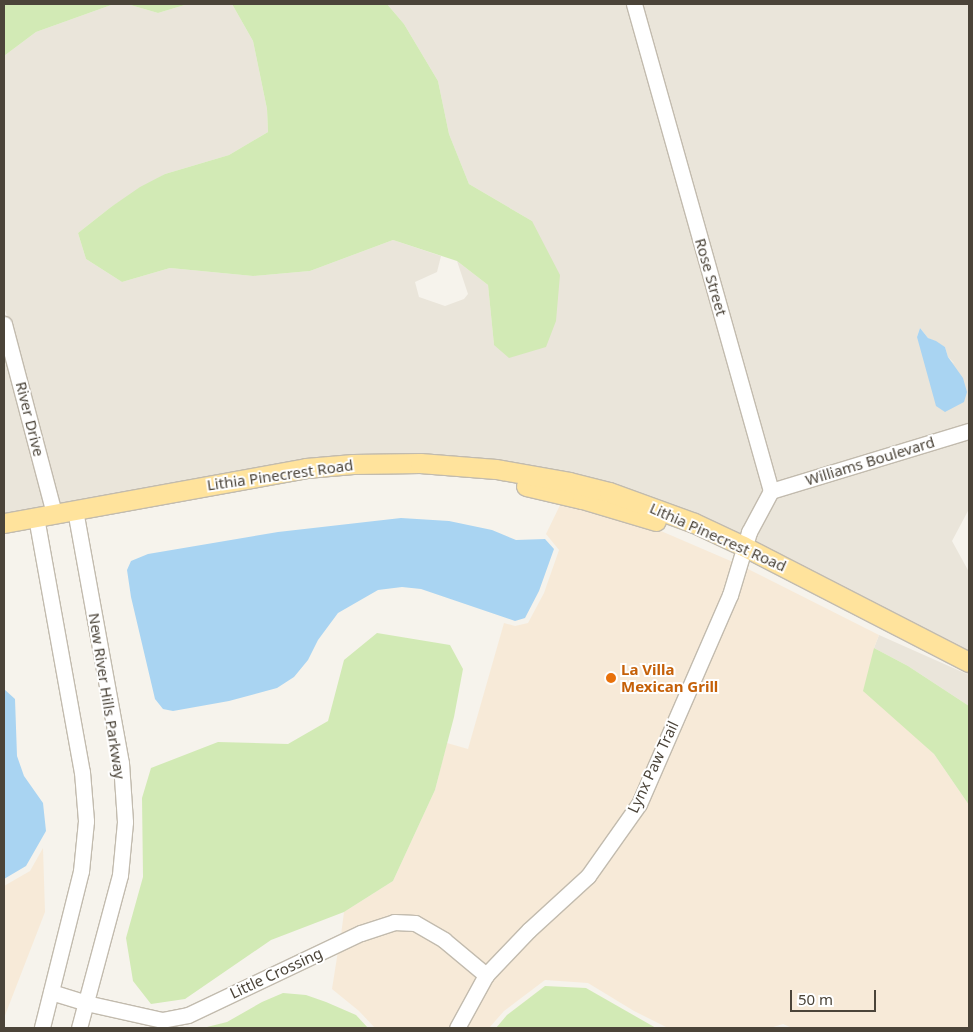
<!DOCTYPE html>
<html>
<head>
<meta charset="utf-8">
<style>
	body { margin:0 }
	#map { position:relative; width:973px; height:1032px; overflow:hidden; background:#f6f3ec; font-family:"Noto Sans",sans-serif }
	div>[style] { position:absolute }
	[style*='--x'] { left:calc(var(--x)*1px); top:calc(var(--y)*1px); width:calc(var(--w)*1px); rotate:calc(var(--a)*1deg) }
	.residential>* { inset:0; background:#eae5da }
	.commercial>* { inset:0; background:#f7ead8 }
	.green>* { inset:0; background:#d2eab5 }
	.water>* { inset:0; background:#a9d4f2 }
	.roads { filter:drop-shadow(1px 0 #c2bbae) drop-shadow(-1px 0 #c2bbae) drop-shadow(0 1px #c2bbae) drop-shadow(0 -1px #c2bbae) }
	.minor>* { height:15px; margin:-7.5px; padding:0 7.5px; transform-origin:7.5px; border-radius:7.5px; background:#fff }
	.major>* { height:19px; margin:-9.5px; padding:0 9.5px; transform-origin:9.5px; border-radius:9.5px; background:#ffe39c }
	.dots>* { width:14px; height:14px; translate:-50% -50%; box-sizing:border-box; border:2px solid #fff; border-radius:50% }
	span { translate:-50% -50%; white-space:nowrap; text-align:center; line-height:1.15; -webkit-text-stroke:4px #fff; paint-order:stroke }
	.street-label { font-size:15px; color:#4b4439 }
	.food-label { font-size:15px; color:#c56008; font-weight:700 }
	.left { translate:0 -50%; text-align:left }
	.frame { position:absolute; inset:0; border:5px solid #4b4439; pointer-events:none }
	.scale { position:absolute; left:790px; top:990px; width:86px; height:22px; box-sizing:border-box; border:2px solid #4b4439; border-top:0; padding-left:6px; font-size:15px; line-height:18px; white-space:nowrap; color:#4b4439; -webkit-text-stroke:4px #fff; paint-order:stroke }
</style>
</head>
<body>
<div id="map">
	<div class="residential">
		<i style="clip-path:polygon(114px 4px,127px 4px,158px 13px,188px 4px,232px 4px,253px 41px,267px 109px,268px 132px,229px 155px,165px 174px,111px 207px,78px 233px,86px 259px,122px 282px,170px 268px,253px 276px,310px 271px,393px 240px,441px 256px,437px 272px,415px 282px,419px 297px,445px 306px,464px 299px,468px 294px,457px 261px,488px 285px,494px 345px,532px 221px,469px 184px,449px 134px,438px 81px,404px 24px,387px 4px,628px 4px,765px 489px,740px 537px,462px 459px,58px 506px,15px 340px,4px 307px,4px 56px,36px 32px)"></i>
		<i style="clip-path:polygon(evenodd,641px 4px,969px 4px,969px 424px,775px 482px,641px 4px,920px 328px,928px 338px,945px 347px,948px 357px,955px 364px,917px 337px,920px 328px)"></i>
		<i style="clip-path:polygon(4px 342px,47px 508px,4px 516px)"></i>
		<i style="clip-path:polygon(969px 438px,969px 509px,952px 541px,969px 572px,969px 654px,751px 543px,775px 496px)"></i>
		<i style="clip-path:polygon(879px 635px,969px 675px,969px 706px,908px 666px,874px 648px)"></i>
	</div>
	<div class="commercial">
		<i style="clip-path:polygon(562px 501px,647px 525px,733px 562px,724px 592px,633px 800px,583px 871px,485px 967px,418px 917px,341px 935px,344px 912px,393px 881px,435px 790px,447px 743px,468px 749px,504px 623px,515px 626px,528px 623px,544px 593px,559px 550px,546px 534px)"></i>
		<i style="clip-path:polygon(744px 567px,879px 635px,874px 648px,902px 724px,934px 754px,969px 805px,969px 1028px,792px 1028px,783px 1024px,770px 1028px,668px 1028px,634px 1011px,588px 983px,545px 980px,504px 1011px,489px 1028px,464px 1028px,491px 980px,643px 808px)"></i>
		<i style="clip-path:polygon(43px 848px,45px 912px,4px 1018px,4px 886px,30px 871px)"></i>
		<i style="clip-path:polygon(395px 929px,414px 929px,441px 946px,478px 977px,450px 1028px,375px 1028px,359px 1011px,332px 989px,338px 951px,363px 939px)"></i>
	</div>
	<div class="green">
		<i style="clip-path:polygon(4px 4px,114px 4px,36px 32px,4px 56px)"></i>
		<i style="clip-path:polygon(127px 4px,188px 4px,158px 13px)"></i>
		<i style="clip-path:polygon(232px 4px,387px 4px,404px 24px,438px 81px,449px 134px,469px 184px,532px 221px,560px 275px,556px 321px,546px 347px,509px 358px,494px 345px,488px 285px,457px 261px,393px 240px,310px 271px,253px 276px,170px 268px,122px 282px,86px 259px,78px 233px,111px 207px,140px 187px,165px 174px,229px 155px,268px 132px,267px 109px,253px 41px)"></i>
		<i style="clip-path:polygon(377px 633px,450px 645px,463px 669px,454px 717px,435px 790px,393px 881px,344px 912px,271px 940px,185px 999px,151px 1004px,133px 981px,126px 938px,143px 877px,142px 798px,151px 768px,218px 742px,288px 744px,328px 721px,344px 660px)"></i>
		<i style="clip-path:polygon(874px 648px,908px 666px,969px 706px,969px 805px,934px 754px,863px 691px)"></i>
		<i style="clip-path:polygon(545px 986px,586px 988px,656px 1028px,496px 1028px,507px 1015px)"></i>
		<i style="clip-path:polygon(283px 993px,306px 995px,326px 1002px,356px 1015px,368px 1028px,203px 1028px,227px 1022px,262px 1002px)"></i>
	</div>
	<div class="water">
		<i style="clip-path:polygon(920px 328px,928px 338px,936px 341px,945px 347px,948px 357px,963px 378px,967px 392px,964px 402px,945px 412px,936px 406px,917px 337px)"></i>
		<i style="clip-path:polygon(401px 518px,449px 521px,492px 530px,516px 540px,545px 539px,554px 549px,539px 591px,525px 618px,515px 621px,421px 589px,402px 587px,378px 590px,338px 613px,318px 640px,308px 660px,294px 677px,277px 688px,229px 701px,173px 711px,163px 709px,155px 699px,131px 597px,127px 570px,131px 561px,148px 554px,278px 532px)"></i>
		<i style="clip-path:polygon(4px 689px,15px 699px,17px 756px,24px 776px,43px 803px,46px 831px,26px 866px,4px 879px)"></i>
	</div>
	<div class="roads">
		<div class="minor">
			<i style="--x:4;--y:324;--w:196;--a:75.2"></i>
			<i style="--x:771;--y:491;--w:207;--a:-16.9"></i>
			<i style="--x:75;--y:510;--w:257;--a:79.7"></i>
			<i style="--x:121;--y:763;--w:59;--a:86.1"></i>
			<i style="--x:125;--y:822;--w:53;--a:95.4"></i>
			<i style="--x:120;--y:875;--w:158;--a:105"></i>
			<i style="--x:36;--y:517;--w:259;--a:79.8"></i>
			<i style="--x:82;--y:772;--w:49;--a:85.3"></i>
			<i style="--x:86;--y:821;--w:50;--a:95.7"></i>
			<i style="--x:81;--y:871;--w:162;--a:104"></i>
			<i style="--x:51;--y:992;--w:37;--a:17"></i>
			<i style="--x:86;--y:1003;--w:78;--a:12.6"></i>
			<i style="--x:162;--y:1020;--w:26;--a:-11"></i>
			<i style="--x:188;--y:1015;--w:191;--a:-25.4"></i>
			<i style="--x:361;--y:933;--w:35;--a:-18"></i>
			<i style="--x:394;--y:922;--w:21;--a:3"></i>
			<i style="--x:415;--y:923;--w:34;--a:30"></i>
			<i style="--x:444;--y:940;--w:55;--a:39.8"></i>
			<i style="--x:457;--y:1028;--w:60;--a:-61.3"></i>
			<i style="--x:486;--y:975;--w:62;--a:-46.3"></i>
			<i style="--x:529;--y:930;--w:80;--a:-42.5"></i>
			<i style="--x:588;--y:876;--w:88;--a:-54.7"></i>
			<i style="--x:639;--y:804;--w:228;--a:-66.5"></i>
			<i style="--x:730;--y:595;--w:66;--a:-73.2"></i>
			<i style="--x:749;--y:532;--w:47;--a:-61.8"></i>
			<i style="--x:771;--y:491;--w:506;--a:-105.71"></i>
		</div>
		<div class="major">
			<i style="--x:526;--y:486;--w:57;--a:13.1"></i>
			<i style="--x:582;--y:499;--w:77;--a:16.6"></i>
			<i style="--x:4;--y:523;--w:307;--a:-10.3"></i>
			<i style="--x:306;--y:468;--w:47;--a:-4.9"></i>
			<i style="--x:353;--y:464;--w:67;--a:-0.9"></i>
			<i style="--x:420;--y:463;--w:76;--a:4.5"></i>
			<i style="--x:496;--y:469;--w:74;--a:10.1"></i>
			<i style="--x:569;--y:482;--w:41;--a:14"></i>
			<i style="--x:609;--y:492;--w:90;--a:20"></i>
			<i style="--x:694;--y:523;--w:54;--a:25.1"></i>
			<i style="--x:743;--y:546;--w:254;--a:27.2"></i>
		</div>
	</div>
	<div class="dots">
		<i style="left:611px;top:678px;background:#e8710a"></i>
	</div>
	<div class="street-label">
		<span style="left:711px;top:277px;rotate:74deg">Rose Street</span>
		<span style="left:30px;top:419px;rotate:76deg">River Drive</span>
		<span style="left:870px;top:461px;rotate:-17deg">Williams Boulevard</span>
		<span style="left:280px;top:475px;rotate:-8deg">Lithia Pinecrest Road</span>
		<span style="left:718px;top:537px;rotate:24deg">Lithia Pinecrest Road</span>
		<span style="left:107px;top:696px;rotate:81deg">New River Hills Parkway</span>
		<span style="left:653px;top:767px;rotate:-65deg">Lynx Paw Trail</span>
		<span style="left:276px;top:973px;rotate:-25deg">Little Crossing</span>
	</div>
	<div class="food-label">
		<span class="left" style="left:621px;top:678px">La Villa<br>Mexican Grill</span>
	</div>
	<div class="frame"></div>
	<div class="scale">50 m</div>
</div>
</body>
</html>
